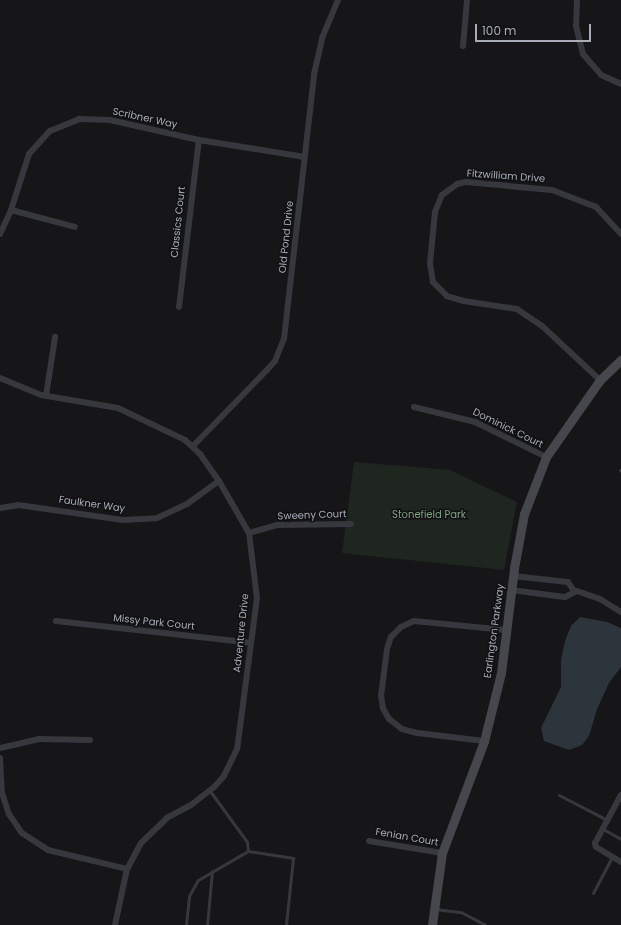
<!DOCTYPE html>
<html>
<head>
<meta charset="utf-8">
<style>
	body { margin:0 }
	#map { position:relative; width:621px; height:925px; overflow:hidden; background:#161618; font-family:Poppins,sans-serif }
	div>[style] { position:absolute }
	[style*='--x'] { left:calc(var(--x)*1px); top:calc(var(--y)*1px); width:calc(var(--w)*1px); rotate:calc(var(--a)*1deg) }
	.green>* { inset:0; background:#1e261f }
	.water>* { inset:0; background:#2c353c }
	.lane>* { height:3px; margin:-1.5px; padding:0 1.5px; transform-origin:1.5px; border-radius:1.5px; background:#37383d }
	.street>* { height:6px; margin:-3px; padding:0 3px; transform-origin:3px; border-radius:3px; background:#37383d }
	.secondary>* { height:9px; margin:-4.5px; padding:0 4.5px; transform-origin:4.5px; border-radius:4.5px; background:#45474d }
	span { translate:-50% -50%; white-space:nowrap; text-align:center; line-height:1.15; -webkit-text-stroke:3px #111113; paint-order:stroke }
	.street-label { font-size:10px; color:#a8adb8 }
	.park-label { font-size:10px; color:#7fa381 }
	.scale { position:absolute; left:475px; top:24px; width:116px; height:18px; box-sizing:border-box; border:2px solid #a8adb8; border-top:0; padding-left:5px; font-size:12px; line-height:14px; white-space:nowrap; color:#a8adb8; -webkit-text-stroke:3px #111113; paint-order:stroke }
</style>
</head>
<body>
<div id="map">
	<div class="green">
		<i style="clip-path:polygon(354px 462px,450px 470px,517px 502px,504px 570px,342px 553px)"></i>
	</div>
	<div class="water">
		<i style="clip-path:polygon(580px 617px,607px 622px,621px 628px,621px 667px,609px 683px,597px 709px,589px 736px,582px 745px,569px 750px,544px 741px,541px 728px,561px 687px,561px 660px,565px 641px,571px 626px)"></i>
	</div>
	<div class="lane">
		<i style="--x:620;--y:470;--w:1;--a:45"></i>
		<i style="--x:210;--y:791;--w:63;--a:54"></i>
		<i style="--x:247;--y:842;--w:9;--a:84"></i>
		<i style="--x:559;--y:795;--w:54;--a:27.5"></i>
		<i style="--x:603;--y:829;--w:21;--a:29"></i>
		<i style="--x:593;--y:893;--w:41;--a:-62.2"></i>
		<i style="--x:435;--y:909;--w:26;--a:7"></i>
		<i style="--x:461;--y:912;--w:27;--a:28"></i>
		<i style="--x:186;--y:925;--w:29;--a:-84"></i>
		<i style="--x:189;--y:896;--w:18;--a:-61"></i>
		<i style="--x:198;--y:880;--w:58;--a:-30.1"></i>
		<i style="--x:248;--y:851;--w:46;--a:8.8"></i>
		<i style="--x:293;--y:858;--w:67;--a:96"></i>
		<i style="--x:207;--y:925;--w:54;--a:-84.7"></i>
	</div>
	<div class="street">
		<i style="--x:577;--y:0;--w:26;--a:92"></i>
		<i style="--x:576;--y:26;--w:29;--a:76"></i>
		<i style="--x:583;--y:54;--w:28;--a:49"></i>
		<i style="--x:601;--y:75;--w:22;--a:24"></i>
		<i style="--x:463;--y:46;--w:46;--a:-85"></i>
		<i style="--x:11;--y:210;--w:66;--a:14.9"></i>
		<i style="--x:0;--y:234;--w:26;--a:-65"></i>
		<i style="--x:11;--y:210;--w:59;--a:-72.2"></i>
		<i style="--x:29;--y:154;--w:31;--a:-48"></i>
		<i style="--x:50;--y:131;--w:31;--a:-22"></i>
		<i style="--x:79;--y:119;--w:31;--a:2"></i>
		<i style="--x:110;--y:120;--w:91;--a:12.7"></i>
		<i style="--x:199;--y:140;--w:107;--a:9.1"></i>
		<i style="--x:179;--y:307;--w:168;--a:-83.2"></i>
		<i style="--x:0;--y:378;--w:44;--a:22.5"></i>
		<i style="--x:41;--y:395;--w:78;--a:9.6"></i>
		<i style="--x:118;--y:408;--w:74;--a:25.5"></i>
		<i style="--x:185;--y:440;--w:21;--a:43"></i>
		<i style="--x:200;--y:454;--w:33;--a:55"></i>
		<i style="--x:219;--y:481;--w:60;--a:60"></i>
		<i style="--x:249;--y:533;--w:65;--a:83"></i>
		<i style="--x:257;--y:598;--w:152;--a:97.5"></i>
		<i style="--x:237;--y:749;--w:30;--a:116"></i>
		<i style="--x:224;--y:776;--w:15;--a:132"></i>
		<i style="--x:214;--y:787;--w:29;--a:142"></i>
		<i style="--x:191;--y:805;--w:27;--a:152"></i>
		<i style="--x:167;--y:818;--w:36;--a:136"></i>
		<i style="--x:141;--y:843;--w:30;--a:118"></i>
		<i style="--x:127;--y:869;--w:57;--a:102.1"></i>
		<i style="--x:600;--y:380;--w:79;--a:-137"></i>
		<i style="--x:542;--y:326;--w:30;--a:-146"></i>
		<i style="--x:517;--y:309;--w:54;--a:-171.4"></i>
		<i style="--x:464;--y:301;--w:18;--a:-164"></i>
		<i style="--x:447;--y:296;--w:20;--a:-135"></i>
		<i style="--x:433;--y:282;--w:19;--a:-99"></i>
		<i style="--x:430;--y:263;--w:51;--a:-84.4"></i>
		<i style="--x:435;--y:212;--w:18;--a:-68"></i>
		<i style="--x:442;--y:195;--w:19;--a:-36"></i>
		<i style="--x:457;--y:184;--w:9;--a:-13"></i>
		<i style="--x:466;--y:182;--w:86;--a:5.3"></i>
		<i style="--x:552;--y:190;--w:47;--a:21.1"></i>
		<i style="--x:596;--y:207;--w:37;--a:47"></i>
		<i style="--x:46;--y:396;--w:60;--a:-81.3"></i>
		<i style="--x:414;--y:407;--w:63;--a:13.8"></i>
		<i style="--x:475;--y:422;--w:79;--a:26.2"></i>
		<i style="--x:193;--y:446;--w:106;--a:-45.8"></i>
		<i style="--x:267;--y:370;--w:12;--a:-48"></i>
		<i style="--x:275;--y:361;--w:24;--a:-68"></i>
		<i style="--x:284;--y:339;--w:267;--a:-83.5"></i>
		<i style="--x:314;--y:74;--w:37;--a:-77"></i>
		<i style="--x:322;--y:38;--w:41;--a:-67.2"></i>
		<i style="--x:0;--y:508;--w:18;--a:-9"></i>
		<i style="--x:18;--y:505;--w:106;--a:8.1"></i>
		<i style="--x:123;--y:520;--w:34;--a:-3"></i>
		<i style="--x:157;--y:518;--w:33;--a:-25"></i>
		<i style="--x:187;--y:504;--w:39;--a:-36"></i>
		<i style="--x:249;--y:533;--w:29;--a:-16"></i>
		<i style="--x:277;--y:525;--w:74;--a:-0.8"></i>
		<i style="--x:513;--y:576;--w:55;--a:6.2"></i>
		<i style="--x:568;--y:582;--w:11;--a:56"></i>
		<i style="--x:511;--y:590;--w:54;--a:7.4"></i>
		<i style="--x:565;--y:597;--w:13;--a:-27"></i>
		<i style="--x:577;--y:591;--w:24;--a:19"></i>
		<i style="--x:600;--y:599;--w:25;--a:32"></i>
		<i style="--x:56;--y:621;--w:196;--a:6.4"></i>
		<i style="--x:484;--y:741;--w:67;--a:-173.2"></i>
		<i style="--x:417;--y:733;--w:16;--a:-165"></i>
		<i style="--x:402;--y:729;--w:16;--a:-142"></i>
		<i style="--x:389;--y:719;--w:13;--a:-119"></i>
		<i style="--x:383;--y:708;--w:12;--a:-99"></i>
		<i style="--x:381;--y:696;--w:47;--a:-82.7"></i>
		<i style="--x:387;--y:649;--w:13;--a:-72"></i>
		<i style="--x:391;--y:637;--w:14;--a:-45"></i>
		<i style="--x:401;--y:627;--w:14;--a:-25"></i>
		<i style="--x:414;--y:621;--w:92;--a:5.6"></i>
		<i style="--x:0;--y:748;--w:39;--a:-13"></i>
		<i style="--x:38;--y:739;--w:52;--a:1.1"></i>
		<i style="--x:0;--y:758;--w:35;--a:87"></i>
		<i style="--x:2;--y:793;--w:22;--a:72"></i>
		<i style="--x:9;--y:814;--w:23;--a:56"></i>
		<i style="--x:22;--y:833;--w:31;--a:33"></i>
		<i style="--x:48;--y:850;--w:81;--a:13.5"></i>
		<i style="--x:621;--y:795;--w:55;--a:118.4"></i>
		<i style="--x:595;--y:843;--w:4;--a:76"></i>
		<i style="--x:596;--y:847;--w:29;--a:31"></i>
		<i style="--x:369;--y:841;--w:74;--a:9.3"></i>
	</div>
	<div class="secondary">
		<i style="--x:432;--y:925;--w:73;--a:-82.1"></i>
		<i style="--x:442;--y:853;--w:120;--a:-69.4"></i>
		<i style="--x:484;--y:741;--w:70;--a:-76"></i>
		<i style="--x:501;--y:673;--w:106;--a:-82.9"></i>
		<i style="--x:514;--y:568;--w:55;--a:-79.5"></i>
		<i style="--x:524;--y:514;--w:61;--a:-68.9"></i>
		<i style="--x:546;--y:457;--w:94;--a:-55"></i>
		<i style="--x:600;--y:380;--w:29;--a:-44"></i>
	</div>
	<div class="street-label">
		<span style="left:145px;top:118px;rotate:12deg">Scribner Way</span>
		<span style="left:506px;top:176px;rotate:4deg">Fitzwilliam Drive</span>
		<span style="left:178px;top:222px;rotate:-84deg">Classics Court</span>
		<span style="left:286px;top:237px;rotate:-84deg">Old Pond Drive</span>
		<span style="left:508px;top:428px;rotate:26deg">Dominick Court</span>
		<span style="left:92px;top:504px;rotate:8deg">Faulkner Way</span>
		<span style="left:312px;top:515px;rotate:-2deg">Sweeny Court</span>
		<span style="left:154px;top:622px;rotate:6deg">Missy Park Court</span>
		<span style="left:494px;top:631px;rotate:-82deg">Earlington Parkway</span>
		<span style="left:241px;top:633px;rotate:-84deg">Adventure Drive</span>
		<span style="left:407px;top:837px;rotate:10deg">Fenian Court</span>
	</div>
	<div class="park-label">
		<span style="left:429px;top:515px">Stonefield Park</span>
	</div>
	<div class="scale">100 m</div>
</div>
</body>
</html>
